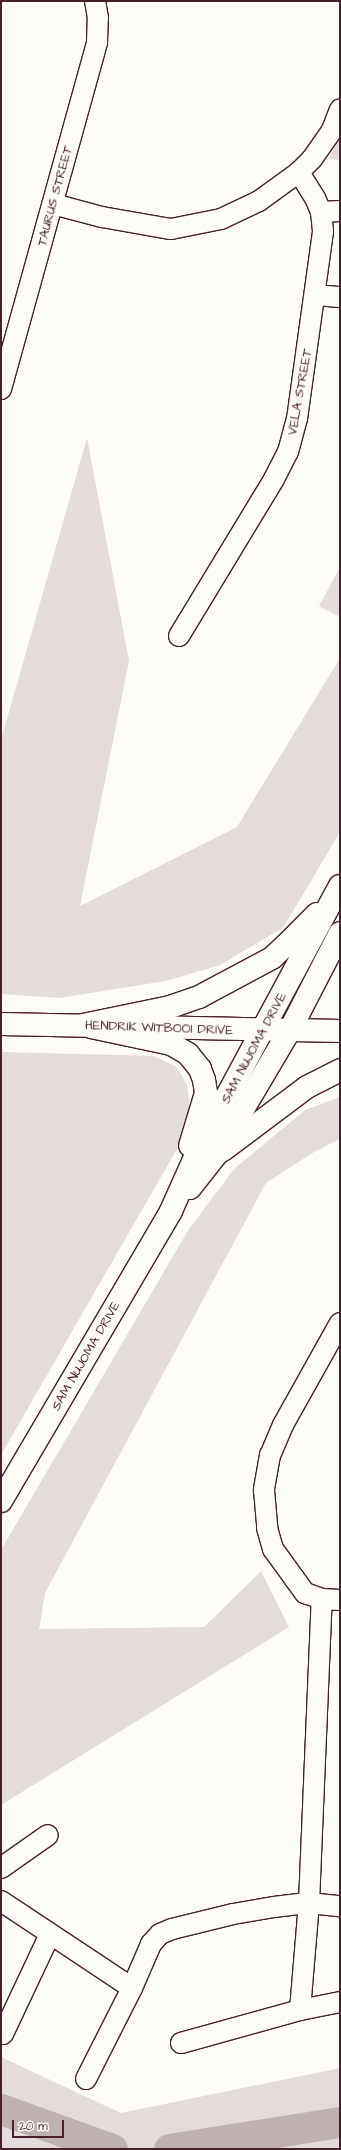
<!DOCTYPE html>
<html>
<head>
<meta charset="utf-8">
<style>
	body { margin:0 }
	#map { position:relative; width:341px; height:2150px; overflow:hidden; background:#fdfcf7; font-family:"Architects Daughter",sans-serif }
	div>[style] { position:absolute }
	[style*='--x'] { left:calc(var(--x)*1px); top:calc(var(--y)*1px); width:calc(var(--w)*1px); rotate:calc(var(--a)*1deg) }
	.green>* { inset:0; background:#e3dcda }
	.river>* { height:31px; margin:-15.5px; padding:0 15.5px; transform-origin:15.5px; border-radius:15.5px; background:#c0b1b1 }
	.roads { filter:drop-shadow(1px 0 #4a1f2b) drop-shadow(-1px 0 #4a1f2b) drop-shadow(0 1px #4a1f2b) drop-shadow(0 -1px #4a1f2b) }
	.street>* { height:20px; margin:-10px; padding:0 10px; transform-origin:10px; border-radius:10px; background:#fdfcf7 }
	.secondary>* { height:22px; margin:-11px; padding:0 11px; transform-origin:11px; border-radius:11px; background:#fdfcf7 }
	.highway>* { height:22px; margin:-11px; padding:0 11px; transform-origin:11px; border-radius:11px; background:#fdfcf7 }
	span { translate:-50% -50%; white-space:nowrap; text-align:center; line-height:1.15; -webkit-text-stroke:3px #fdfcf7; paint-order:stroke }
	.street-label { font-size:13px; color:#4a1f2b }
	.frame { position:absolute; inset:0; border:2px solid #4a1f2b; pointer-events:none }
	.scale { position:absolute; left:12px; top:2120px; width:52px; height:18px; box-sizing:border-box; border:2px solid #4a1f2b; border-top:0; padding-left:5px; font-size:12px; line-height:14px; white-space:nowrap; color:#4a1f2b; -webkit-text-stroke:3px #fdfcf7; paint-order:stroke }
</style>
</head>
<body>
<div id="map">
	<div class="green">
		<i style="clip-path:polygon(340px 134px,340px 160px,329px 159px)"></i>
		<i style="clip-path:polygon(87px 438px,129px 661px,80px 906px,237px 827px,340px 658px,340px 832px,283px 928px,220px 965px,166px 981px,59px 998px,1px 994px,1px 740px)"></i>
		<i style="clip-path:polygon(340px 567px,340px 617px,319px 606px)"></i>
		<i style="clip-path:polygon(1px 1052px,154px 1056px,177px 1067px,187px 1085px,190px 1107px,181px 1142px,1px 1455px)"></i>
		<i style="clip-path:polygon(340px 1097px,340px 1139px,314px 1152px,266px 1183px,45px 1593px,39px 1629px,204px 1627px,261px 1571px,289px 1627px,1px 1805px,1px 1550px,189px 1229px,234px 1169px,305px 1110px)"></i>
		<i style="clip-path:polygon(1px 2057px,121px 2113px,340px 2068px,340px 2149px,1px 2149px)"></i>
	</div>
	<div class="river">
		<i style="--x:1;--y:2109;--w:118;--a:19.8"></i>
		<i style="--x:169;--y:2149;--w:173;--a:-9"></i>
	</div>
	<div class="roads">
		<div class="street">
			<i style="--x:53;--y:204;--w:51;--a:14.9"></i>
			<i style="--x:102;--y:217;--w:70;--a:9.9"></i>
			<i style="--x:171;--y:229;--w:51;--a:-11.3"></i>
			<i style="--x:221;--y:219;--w:42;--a:-25.3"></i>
			<i style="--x:259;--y:201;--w:49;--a:-35.9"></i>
			<i style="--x:299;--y:172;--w:18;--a:-45"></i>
			<i style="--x:312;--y:159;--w:35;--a:-55"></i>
			<i style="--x:332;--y:130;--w:22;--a:-69"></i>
			<i style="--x:321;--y:212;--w:19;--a:-3"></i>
			<i style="--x:316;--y:295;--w:24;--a:5"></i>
			<i style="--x:1;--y:389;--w:360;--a:-74.5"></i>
			<i style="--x:97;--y:42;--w:24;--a:-88"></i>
			<i style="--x:98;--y:18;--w:17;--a:-100"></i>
			<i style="--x:179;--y:636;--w:184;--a:-58.8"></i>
			<i style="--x:274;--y:479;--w:30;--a:-63"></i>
			<i style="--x:288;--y:452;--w:34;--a:-75"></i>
			<i style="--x:297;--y:419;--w:190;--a:-82.1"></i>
			<i style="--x:323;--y:231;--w:19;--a:-96"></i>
			<i style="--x:321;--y:212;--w:15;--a:-113"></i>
			<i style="--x:315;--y:198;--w:31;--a:-122"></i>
			<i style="--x:340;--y:1323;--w:117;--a:119.2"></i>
			<i style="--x:283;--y:1425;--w:33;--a:113"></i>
			<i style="--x:270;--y:1455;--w:36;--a:100"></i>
			<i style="--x:264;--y:1490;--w:38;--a:85"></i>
			<i style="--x:267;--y:1528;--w:22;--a:74"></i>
			<i style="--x:273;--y:1549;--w:36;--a:54"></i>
			<i style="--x:294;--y:1578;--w:19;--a:54"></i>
			<i style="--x:305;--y:1593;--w:18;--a:19"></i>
			<i style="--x:322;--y:1599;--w:18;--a:3"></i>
			<i style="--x:1;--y:1868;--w:57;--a:-35.1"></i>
			<i style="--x:1;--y:1901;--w:157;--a:33.6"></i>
			<i style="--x:300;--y:2010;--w:107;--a:-85.2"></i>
			<i style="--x:309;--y:1903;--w:304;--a:-87.6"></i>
			<i style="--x:3;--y:2034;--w:110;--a:-64.8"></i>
			<i style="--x:181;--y:2043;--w:123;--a:-15.5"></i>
			<i style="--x:300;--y:2010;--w:41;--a:-11.3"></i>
			<i style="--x:86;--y:2079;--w:102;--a:-63.2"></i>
			<i style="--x:132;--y:1988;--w:48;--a:-66.6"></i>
			<i style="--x:151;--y:1944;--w:13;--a:-48"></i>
			<i style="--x:160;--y:1934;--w:13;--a:-23"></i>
			<i style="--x:172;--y:1929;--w:63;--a:-13.8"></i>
			<i style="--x:233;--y:1914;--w:42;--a:-9.7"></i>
			<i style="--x:274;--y:1907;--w:35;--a:-7"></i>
			<i style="--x:309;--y:1903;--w:31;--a:6"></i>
		</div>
		<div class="secondary">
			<i style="--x:1;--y:1024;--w:339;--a:1.2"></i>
		</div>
		<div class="highway">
			<i style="--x:83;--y:1025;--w:89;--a:-11.7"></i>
			<i style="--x:170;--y:1007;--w:31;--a:-19"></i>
			<i style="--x:199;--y:997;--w:83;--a:-28.1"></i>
			<i style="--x:272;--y:958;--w:19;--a:-43"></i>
			<i style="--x:286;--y:945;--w:44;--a:-45"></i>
			<i style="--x:91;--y:1027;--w:82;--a:12"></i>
			<i style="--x:171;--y:1044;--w:20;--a:30"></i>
			<i style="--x:188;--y:1054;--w:19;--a:51"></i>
			<i style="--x:200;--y:1069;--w:12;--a:70"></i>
			<i style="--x:204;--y:1080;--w:13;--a:81"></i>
			<i style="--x:206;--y:1093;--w:55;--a:106.8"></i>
			<i style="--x:223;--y:1150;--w:105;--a:-36.9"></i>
			<i style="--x:307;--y:1087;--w:37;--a:-27"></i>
			<i style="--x:190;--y:1188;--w:42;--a:-51.8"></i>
			<i style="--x:216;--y:1155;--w:145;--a:-59.4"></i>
			<i style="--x:290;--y:1030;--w:109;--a:-62.7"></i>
			<i style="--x:1;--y:1501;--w:336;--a:-59.6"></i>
			<i style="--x:171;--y:1211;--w:73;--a:-65.9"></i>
			<i style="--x:201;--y:1144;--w:293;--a:-61.7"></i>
		</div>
	</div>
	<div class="street-label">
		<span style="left:55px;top:196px;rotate:-75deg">TAURUS STREET</span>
		<span style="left:300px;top:392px;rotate:-80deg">VELA STREET</span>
		<span style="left:159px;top:1028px;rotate:2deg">HENDRIK WITBOOI DRIVE</span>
		<span style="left:254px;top:1048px;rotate:-62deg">SAM NUJOMA DRIVE</span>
		<span style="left:86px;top:1356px;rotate:-60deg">SAM NUJOMA DRIVE</span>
	</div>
	<div class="frame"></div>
	<div class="scale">20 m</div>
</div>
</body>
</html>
